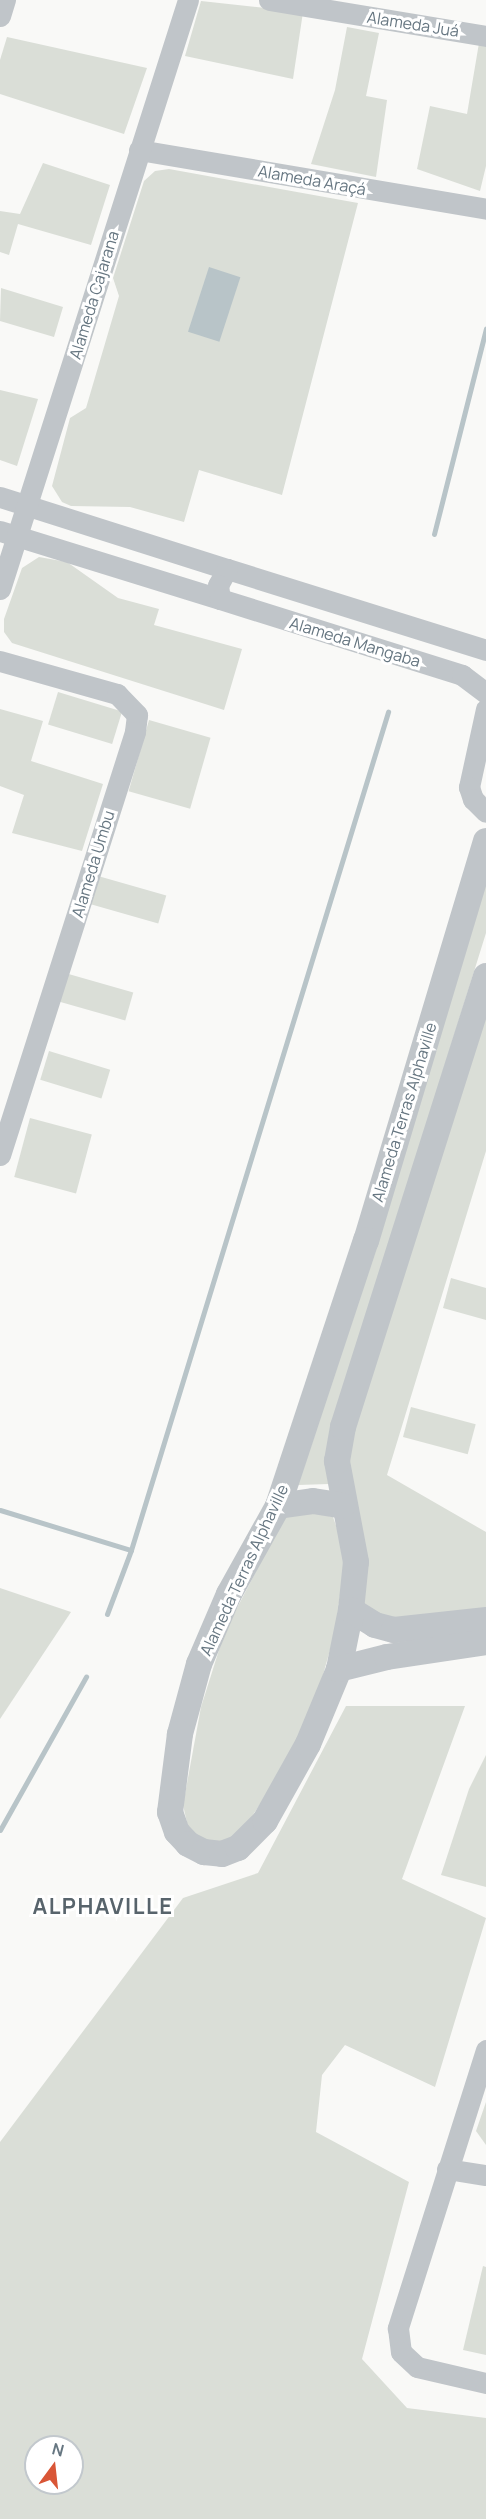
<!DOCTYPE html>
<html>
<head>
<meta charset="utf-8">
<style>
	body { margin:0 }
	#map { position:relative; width:486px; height:2519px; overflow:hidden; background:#f9f9f7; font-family:Manrope,sans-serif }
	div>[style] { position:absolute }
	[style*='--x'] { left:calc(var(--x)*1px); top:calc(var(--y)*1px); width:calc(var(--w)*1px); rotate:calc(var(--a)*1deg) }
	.green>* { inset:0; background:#daded7; transform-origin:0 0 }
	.water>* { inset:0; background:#b8c4c8; transform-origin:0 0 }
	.stream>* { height:5px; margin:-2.5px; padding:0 2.5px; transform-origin:2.5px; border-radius:2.5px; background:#b8c4c8 }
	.minor>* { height:21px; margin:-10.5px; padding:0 10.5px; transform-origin:10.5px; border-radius:10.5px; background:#c0c5c9 }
	.tertiary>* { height:26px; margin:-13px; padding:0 13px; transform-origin:13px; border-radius:13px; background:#c0c5c9 }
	span { translate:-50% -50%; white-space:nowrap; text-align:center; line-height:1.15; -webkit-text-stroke:6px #fff; paint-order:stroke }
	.street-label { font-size:16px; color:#667681 }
	.district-label { font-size:22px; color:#58646c; font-weight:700; letter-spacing:1.5px }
	.north { position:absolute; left:24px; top:2435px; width:60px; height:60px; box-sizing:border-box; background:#fff; border:2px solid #c2c8cd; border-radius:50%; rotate:15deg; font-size:16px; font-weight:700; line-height:24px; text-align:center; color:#667681 }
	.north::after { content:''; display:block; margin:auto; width:21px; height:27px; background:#d95637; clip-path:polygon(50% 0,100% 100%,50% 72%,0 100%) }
</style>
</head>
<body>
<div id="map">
	<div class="green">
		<i style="clip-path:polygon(201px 1px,303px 12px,293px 79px,185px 56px)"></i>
		<i style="clip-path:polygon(347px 27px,379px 33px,366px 96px,387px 100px,376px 177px,311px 164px,335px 90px)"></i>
		<i style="clip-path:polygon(7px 37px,147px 68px,124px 134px,0 94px,0 60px)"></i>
		<i style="clip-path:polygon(479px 43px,486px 44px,486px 166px,480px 191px,417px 169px,430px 106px,467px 114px)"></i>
		<i style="clip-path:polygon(43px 163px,110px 185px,91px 245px,18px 224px,9px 255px,0 252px,0 211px,20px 214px)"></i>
		<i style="clip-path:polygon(169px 169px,358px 203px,282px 495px,199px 470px,184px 522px,130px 507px,71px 506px,62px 502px,52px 486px,70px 418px,86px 408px,119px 296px,113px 278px,144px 181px,155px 171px)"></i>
		<i style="clip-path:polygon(1px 288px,63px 307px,54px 337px,0 321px)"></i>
		<i style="clip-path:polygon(0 390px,38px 399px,17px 466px,0 460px)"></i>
		<i style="clip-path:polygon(39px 557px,67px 562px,118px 598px,159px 609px,154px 625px,242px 649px,224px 710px,12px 643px,4px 632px,4px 619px,22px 568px)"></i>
		<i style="left:58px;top:692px;width:67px;height:34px;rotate:17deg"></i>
		<i style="clip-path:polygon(0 709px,43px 721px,31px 761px,103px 784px,82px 851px,12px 833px,24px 795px,0 786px)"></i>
		<i style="left:149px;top:720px;width:64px;height:74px;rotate:16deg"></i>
		<i style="clip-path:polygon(486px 875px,486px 933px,339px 1405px,329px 1484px,298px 1485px)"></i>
		<i style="left:98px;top:876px;width:71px;height:29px;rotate:16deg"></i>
		<i style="left:65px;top:973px;width:71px;height:29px;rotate:16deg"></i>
		<i style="clip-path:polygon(486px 1004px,486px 1151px,387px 1475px,486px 1532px,486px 1620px,411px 1631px,351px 1610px,343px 1427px)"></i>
		<i style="left:49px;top:1051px;width:64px;height:30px;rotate:17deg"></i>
		<i style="left:30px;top:1118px;width:64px;height:61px;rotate:15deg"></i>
		<i style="clip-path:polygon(451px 1278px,486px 1288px,486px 1320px,443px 1308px)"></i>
		<i style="left:411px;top:1407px;width:67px;height:31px;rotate:15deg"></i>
		<i style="clip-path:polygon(297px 1509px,333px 1517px,340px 1537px,344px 1566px,335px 1632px,318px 1693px,291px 1756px,244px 1829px,226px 1842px,204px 1842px,188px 1827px,183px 1805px,201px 1707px,225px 1631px,287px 1512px)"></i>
		<i style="clip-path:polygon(0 1588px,71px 1612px,0 1719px)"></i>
		<i style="clip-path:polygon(evenodd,346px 1706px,465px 1706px,402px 1879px,486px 1918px,435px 2087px,345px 2045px,322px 2075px,316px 2132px,409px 2182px,362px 2359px,407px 2408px,486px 2418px,486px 2519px,0 2519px,0 2142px,183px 1898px,258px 1873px,346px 1706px,36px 2447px,72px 2447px,72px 2483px,36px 2483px,36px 2447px)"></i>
		<i style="clip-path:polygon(486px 1755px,486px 1887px,441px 1875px,469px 1789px)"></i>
		<i style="clip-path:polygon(486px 2102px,486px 2145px,476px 2131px)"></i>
		<i style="clip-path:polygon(483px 2266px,486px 2267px,486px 2355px,463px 2350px)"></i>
	</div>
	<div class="water">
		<i style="left:209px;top:267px;width:33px;height:68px;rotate:18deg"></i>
	</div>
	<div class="stream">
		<i style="--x:434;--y:534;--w:212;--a:-75.8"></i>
		<i style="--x:0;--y:1510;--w:137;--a:17"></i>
		<i style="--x:107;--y:1614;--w:68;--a:-69.4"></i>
		<i style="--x:131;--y:1550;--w:877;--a:-72.95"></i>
		<i style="--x:0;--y:1830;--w:176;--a:-60.7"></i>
	</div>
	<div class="minor">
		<i style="--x:269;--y:0;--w:220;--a:9.4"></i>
		<i style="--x:0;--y:16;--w:17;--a:-73"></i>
		<i style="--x:139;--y:150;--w:352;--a:9.6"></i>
		<i style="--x:0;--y:497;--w:238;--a:17.6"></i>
		<i style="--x:0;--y:531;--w:230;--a:17.2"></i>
		<i style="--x:0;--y:589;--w:618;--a:-72.3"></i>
		<i style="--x:486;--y:650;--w:271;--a:-162.6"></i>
		<i style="--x:227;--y:569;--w:18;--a:119"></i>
		<i style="--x:218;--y:585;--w:14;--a:82"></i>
		<i style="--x:220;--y:599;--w:254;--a:17.4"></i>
		<i style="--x:462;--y:675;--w:30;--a:37"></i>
		<i style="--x:0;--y:661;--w:122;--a:15.8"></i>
		<i style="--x:117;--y:694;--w:29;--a:46"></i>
		<i style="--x:137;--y:715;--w:17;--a:97"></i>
		<i style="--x:135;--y:732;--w:444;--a:107.7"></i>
		<i style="--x:486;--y:709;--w:80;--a:102.3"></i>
		<i style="--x:469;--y:787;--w:13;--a:72"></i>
		<i style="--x:473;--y:799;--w:18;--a:45"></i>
		<i style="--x:486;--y:2050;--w:292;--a:107.6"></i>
		<i style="--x:398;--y:2328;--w:24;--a:83"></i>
		<i style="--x:401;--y:2352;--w:22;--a:43"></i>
		<i style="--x:417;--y:2367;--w:71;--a:13.1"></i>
		<i style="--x:447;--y:2169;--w:39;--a:9"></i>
	</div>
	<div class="tertiary">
		<i style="--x:486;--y:841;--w:417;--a:106.7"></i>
		<i style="--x:366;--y:1240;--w:280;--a:108.3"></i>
		<i style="--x:278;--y:1506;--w:101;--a:119.1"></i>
		<i style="--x:229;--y:1594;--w:76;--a:113.2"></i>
		<i style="--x:199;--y:1664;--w:73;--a:105.2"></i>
		<i style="--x:180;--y:1734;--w:79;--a:97.3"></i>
		<i style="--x:170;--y:1812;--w:21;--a:71"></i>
		<i style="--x:177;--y:1832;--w:16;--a:47"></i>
		<i style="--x:188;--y:1844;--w:18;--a:27"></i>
		<i style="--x:204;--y:1852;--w:18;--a:6"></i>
		<i style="--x:222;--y:1854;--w:17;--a:-21"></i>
		<i style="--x:238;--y:1848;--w:38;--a:-45"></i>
		<i style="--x:265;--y:1821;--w:88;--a:-60.8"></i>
		<i style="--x:308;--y:1744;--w:81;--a:-67.5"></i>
		<i style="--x:339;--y:1669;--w:60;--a:-78.5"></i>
		<i style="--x:351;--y:1610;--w:48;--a:-84.1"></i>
		<i style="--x:356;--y:1562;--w:103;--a:-100.7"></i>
		<i style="--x:337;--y:1461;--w:35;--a:-80"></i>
		<i style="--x:343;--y:1427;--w:473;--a:-72.4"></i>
		<i style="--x:278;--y:1506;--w:35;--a:-8"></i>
		<i style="--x:313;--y:1501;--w:30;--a:9"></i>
		<i style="--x:351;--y:1610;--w:28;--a:32"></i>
		<i style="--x:375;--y:1625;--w:20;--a:15"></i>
		<i style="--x:394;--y:1630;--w:93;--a:-6.2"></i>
		<i style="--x:339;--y:1669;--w:49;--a:-14"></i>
		<i style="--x:387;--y:1657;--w:100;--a:-8.6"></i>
	</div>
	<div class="street-label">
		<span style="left:413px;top:24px;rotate:9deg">Alameda Juá</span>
		<span style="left:312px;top:180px;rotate:10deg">Alameda Araçá</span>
		<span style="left:94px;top:295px;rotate:-73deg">Alameda Cajarana</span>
		<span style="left:355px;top:642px;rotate:17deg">Alameda Mangaba</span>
		<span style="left:93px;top:864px;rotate:-73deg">Alameda Umbu</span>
		<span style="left:404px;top:1112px;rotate:-73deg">Alameda Terras Alphaville</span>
		<span style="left:244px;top:1570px;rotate:-65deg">Alameda Terras Alphaville</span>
	</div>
	<div class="district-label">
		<span style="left:103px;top:1907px">ALPHAVILLE</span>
	</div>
	<div class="north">N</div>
</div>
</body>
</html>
